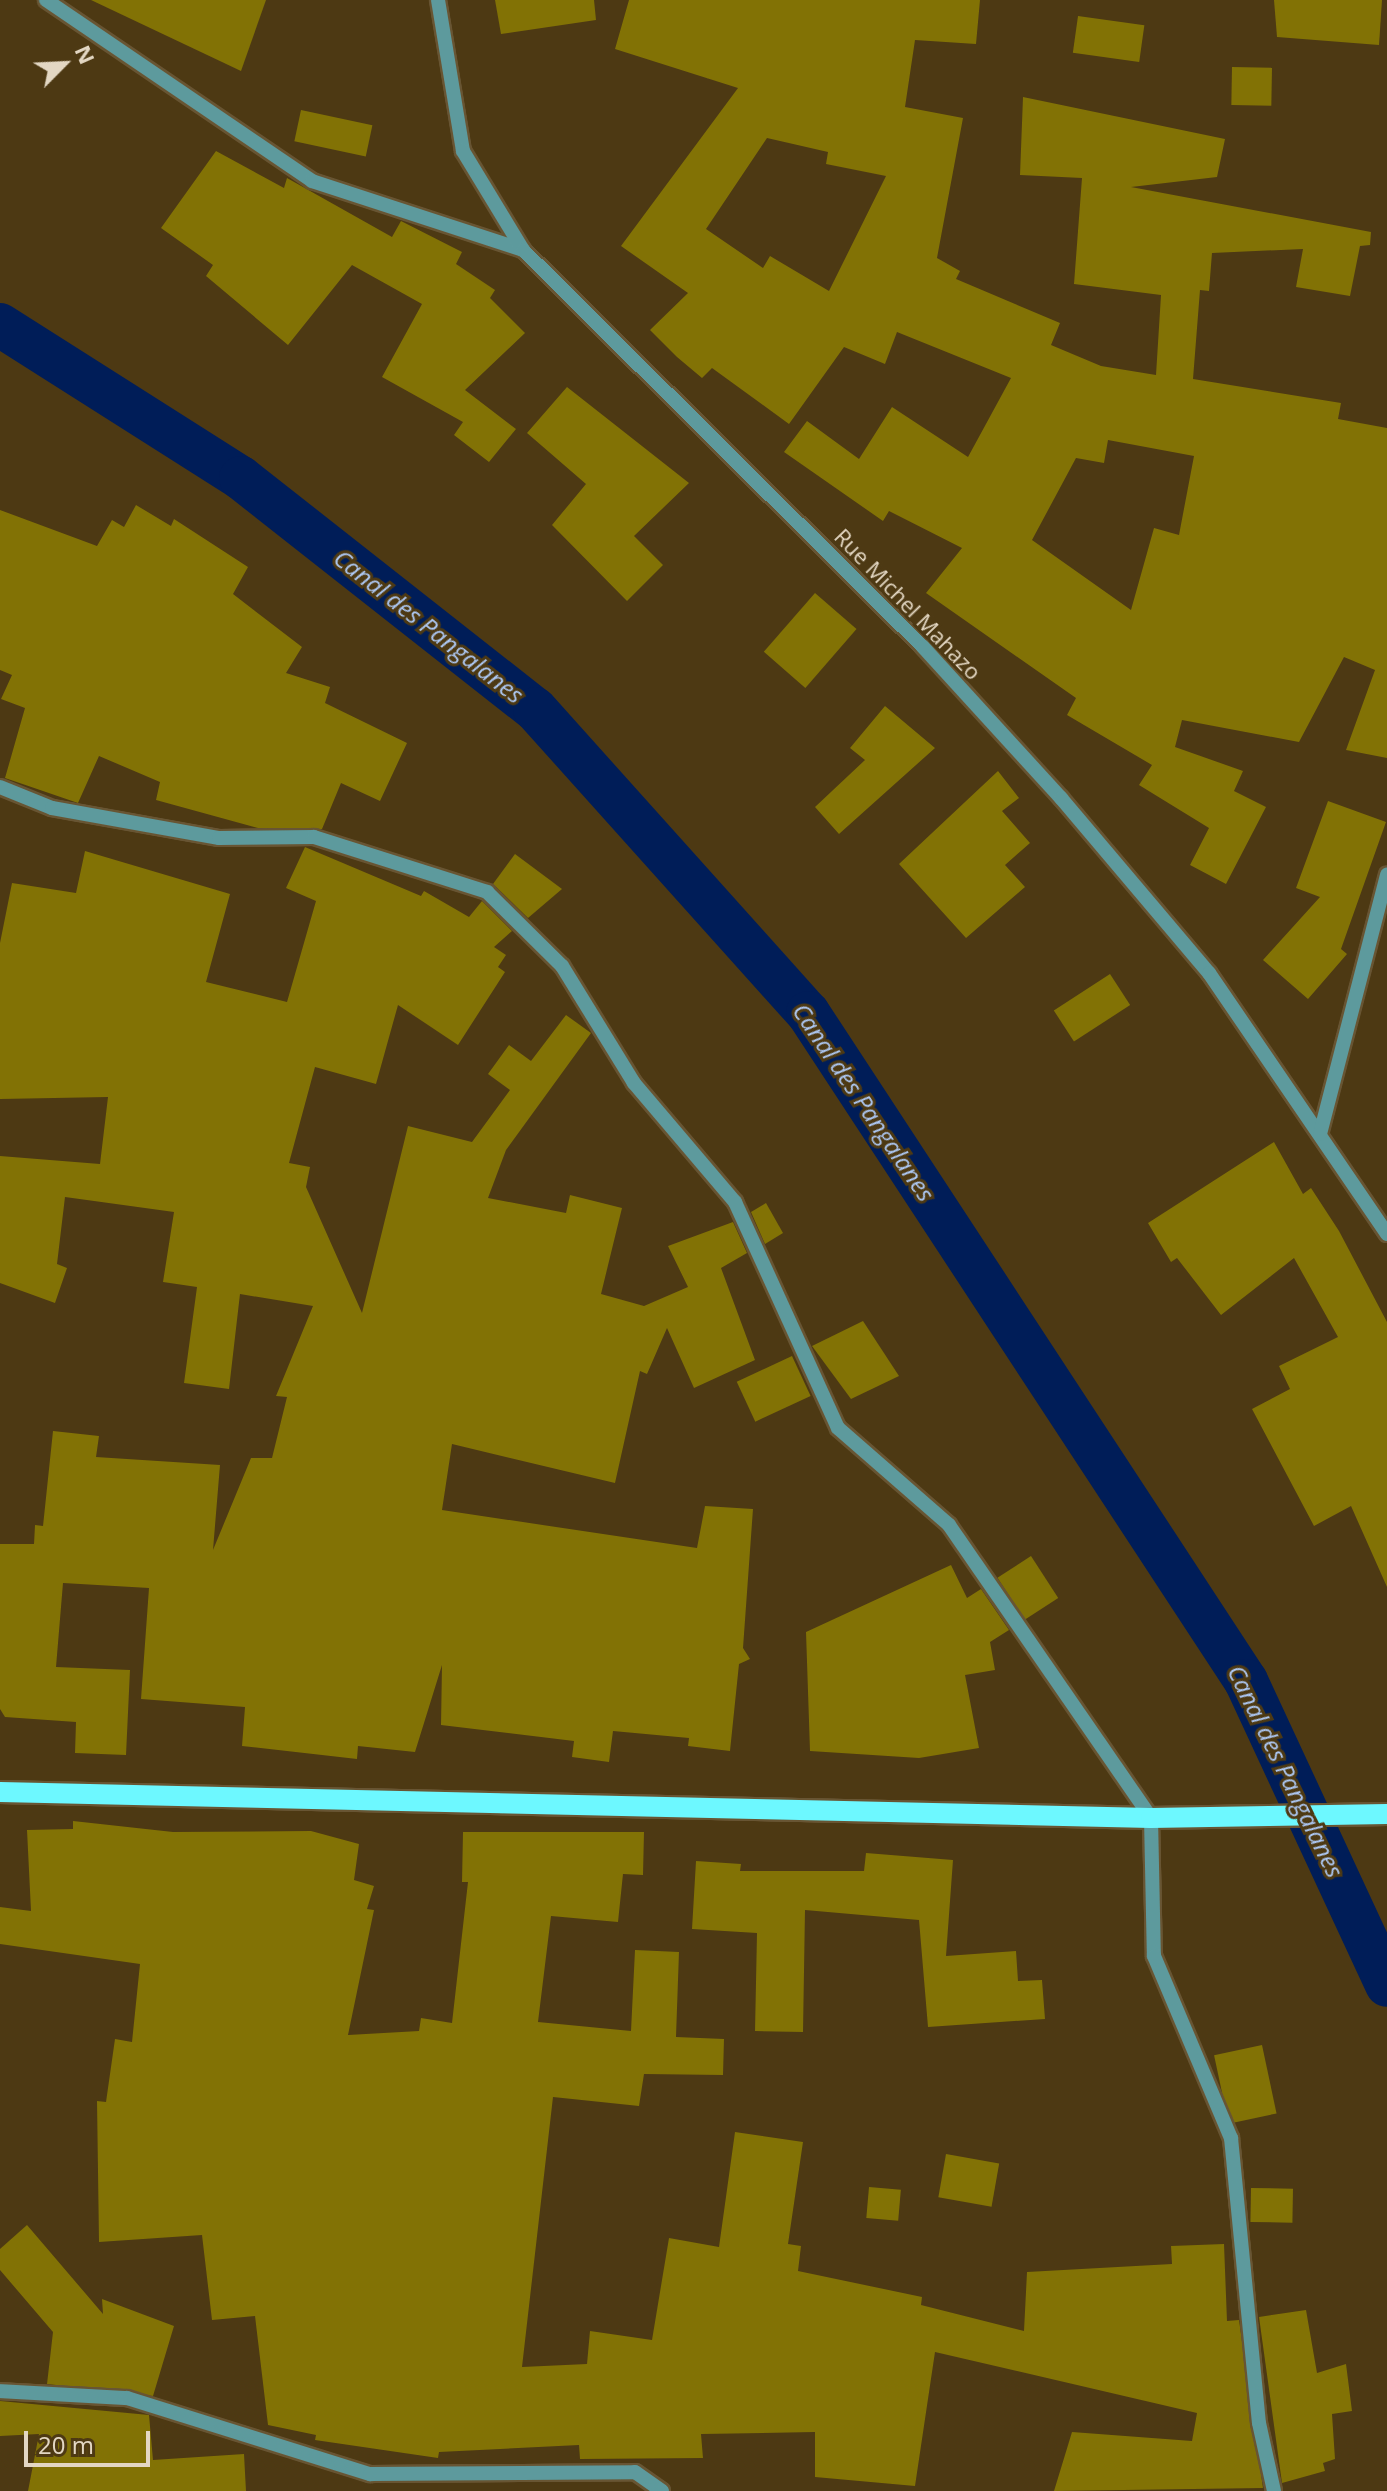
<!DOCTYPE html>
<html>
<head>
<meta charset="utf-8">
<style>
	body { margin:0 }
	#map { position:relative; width:1387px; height:2491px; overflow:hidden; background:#4d3913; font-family:"Open Sans",sans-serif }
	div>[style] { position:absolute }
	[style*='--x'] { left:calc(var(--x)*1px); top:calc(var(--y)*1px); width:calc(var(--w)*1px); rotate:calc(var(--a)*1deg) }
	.canal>* { height:44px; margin:-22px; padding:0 22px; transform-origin:22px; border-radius:22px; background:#001d58 }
	.building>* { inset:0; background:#827205; transform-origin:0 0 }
	.roads { filter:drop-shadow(2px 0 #685533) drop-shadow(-2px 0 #685533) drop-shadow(0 2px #685533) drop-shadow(0 -2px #685533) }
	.minor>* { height:14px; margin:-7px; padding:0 7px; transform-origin:7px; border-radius:7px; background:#5d9a9d }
	.major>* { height:20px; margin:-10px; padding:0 10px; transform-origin:10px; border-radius:10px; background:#6df8ff }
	span { translate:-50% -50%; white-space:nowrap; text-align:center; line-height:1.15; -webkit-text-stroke:6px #4d3913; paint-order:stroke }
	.street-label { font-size:22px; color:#e3d7c3 }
	.water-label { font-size:24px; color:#aec9f5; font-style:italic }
	.north { position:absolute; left:24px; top:24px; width:80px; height:80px; -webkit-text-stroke:6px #4d3913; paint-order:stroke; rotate:66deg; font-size:22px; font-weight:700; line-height:32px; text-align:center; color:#e3d7c3 }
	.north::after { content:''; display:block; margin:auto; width:28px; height:36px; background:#e3d7c3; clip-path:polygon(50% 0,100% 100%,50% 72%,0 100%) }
	.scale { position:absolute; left:24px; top:2431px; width:126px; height:36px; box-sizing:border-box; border:4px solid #e3d7c3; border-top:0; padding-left:10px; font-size:24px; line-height:28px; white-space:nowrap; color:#e3d7c3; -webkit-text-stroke:6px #4d3913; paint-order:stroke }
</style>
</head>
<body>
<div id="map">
	<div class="canal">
		<i style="--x:0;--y:325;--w:285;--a:32.4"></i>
		<i style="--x:241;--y:478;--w:374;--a:38.2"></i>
		<i style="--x:535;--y:709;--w:409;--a:48.1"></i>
		<i style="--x:808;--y:1013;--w:799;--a:56.75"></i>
		<i style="--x:1246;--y:1681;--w:335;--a:65.1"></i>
	</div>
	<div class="building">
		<i style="clip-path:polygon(91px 0,266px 0,241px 71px)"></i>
		<i style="clip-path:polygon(495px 0,594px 0,596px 20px,501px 34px)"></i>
		<i style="clip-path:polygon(evenodd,629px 0,980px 0,976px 44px,915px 40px,905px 107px,963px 118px,937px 258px,960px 271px,956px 279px,1060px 323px,1051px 345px,1101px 366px,1156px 375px,1161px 295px,1074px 284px,1082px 178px,1020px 175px,1023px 97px,1225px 139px,1217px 177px,1131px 187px,1371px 232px,1370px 245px,1360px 246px,1350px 296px,1296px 287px,1303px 249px,1212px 253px,1209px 291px,1200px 290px,1193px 379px,1341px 403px,1338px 419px,1387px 428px,1387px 758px,1346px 750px,1375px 670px,1344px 657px,1299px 742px,1182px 720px,1175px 747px,1243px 771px,1234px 791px,1266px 807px,1226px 884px,1190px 865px,1209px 828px,1139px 785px,1152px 765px,1067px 715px,1076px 698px,926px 593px,962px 548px,889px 511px,883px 521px,784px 452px,807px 421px,859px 459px,892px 407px,968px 457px,1011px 378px,897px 332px,885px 364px,844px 347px,789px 424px,712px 368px,702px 378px,677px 357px,650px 330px,688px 293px,621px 246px,738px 88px,615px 49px,629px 0,767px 138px,828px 152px,826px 164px,886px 176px,829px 291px,770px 256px,763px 268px,706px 229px,767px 138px,629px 0,1108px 440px,1194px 456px,1179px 535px,1154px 528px,1131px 610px,1032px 540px,1076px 458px,1104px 463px,1108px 440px)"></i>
		<i style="clip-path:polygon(1274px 0,1382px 0,1379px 45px,1277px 37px)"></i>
		<i style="left:1078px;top:16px;width:67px;height:37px;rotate:8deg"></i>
		<i style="left:1232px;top:67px;width:40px;height:38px;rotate:1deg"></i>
		<i style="left:301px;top:110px;width:73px;height:32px;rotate:12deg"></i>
		<i style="clip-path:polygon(216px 151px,284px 188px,287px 178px,392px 237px,401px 221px,462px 252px,456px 264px,495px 290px,490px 298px,525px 333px,465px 390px,516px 429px,489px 462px,454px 435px,463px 422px,382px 377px,422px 304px,352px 265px,288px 345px,206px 276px,213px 265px,161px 228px)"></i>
		<i style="clip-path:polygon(567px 387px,689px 483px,634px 536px,663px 565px,627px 601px,552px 525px,586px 484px,527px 433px)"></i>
		<i style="clip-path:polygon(136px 505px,171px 526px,174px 519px,248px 567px,233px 594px,302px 647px,286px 673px,330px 687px,325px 703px,407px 743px,380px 801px,341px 783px,322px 829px,258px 828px,156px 800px,160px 782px,99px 756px,78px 803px,5px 778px,25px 708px,1px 699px,12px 675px,0 670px,0 510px,97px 546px,112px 520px,124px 527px)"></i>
		<i style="left:815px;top:593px;width:55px;height:78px;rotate:41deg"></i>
		<i style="clip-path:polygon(885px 706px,935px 748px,839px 834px,815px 807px,865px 760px,850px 748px)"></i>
		<i style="clip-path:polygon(998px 771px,1019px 798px,1002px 811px,1030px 843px,1005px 865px,1025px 887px,966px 938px,899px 864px)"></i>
		<i style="clip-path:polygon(1328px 801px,1386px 822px,1341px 949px,1347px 954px,1308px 999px,1263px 960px,1320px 897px,1296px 888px)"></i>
		<i style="clip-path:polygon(305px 847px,421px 896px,424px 891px,469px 917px,482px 901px,512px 931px,494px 947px,506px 955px,498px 967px,505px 972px,458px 1045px,398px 1005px,376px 1084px,315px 1067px,289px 1163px,310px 1167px,306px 1187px,362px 1313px,408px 1126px,472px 1142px,510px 1090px,488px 1074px,509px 1045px,531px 1061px,566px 1015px,591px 1033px,506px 1150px,488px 1198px,566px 1213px,570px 1195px,622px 1208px,601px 1294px,644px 1306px,688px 1287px,668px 1246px,733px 1222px,747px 1253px,721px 1268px,755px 1360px,694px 1388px,667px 1328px,647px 1374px,640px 1371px,615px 1483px,452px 1444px,442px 1510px,697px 1548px,705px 1506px,753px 1509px,743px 1648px,750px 1659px,739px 1664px,730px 1751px,688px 1746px,689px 1738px,613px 1731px,609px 1762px,572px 1757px,574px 1741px,441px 1725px,442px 1665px,415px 1752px,358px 1746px,357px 1759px,242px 1746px,245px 1707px,141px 1699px,149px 1588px,63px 1583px,56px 1667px,130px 1670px,126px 1755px,75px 1753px,76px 1722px,5px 1717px,0 1709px,0 1544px,34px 1544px,35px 1525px,43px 1526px,53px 1431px,99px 1436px,96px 1457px,220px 1465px,213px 1550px,251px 1458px,272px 1458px,287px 1397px,276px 1396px,313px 1306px,240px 1294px,229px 1389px,184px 1383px,197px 1287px,163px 1282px,174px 1212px,65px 1197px,57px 1264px,67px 1268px,55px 1303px,0 1283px,0 1156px,100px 1164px,108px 1097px,0 1099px,0 943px,12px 883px,76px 893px,85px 851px,230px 894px,206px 982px,287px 1002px,316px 901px,286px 888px)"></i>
		<i style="clip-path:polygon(515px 854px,562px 889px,528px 918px,493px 884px)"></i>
		<i style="left:1110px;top:974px;width:37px;height:67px;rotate:57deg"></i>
		<i style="clip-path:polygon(1274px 1142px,1303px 1194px,1311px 1188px,1339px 1231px,1387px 1322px,1387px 1587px,1351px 1506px,1314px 1526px,1252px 1409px,1290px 1389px,1279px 1366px,1338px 1337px,1294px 1258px,1221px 1315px,1177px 1258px,1171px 1262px,1148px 1223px)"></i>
		<i style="clip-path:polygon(766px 1203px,783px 1233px,765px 1244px,751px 1212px)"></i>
		<i style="clip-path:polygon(863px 1321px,899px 1376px,851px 1399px,812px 1346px)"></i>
		<i style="left:792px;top:1356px;width:44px;height:61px;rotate:65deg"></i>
		<i style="left:1031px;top:1556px;width:50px;height:40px;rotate:57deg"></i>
		<i style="clip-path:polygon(951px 1565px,967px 1598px,981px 1589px,1009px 1630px,990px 1642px,995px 1670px,965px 1675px,979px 1748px,919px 1758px,810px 1751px,806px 1632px)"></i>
		<i style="clip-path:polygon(73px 1821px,173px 1832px,311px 1831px,359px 1844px,354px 1880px,374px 1886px,367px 1909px,374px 1910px,348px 2035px,419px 2031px,421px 2018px,452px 2023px,468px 1882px,462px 1882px,463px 1832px,644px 1832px,643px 1875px,623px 1874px,618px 1922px,551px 1916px,538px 2022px,631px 2031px,635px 1950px,679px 1952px,676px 2037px,724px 2039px,723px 2075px,644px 2074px,639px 2106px,553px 2097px,522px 2367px,587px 2364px,590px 2331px,652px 2340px,669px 2238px,719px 2247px,735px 2132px,803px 2142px,788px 2244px,801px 2246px,798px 2271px,922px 2297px,921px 2305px,1024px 2331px,1027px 2272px,1172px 2264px,1171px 2246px,1224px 2244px,1227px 2321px,1239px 2320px,1263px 2488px,1054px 2491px,1072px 2432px,1192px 2441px,1197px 2413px,935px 2352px,915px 2486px,815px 2477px,815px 2432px,701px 2434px,703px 2458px,580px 2459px,579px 2445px,439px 2452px,438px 2458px,315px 2440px,316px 2435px,268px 2425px,255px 2316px,212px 2320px,202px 2235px,99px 2242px,97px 2101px,106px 2102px,115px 2039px,132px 2042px,140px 1964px,0 1944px,0 1907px,31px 1911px,27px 1830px,73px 1829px)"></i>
		<i style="clip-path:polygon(866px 1853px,953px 1860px,946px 1956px,1016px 1951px,1018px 1981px,1042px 1980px,1045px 2019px,928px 2027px,919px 1920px,805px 1910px,803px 2032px,755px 2031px,757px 1933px,692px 1929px,696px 1861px,741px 1864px,740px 1871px,864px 1871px)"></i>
		<i style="left:1262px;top:2045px;width:70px;height:49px;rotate:78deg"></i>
		<i style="left:946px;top:2154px;width:54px;height:44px;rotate:10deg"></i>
		<i style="left:869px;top:2187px;width:32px;height:31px;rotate:5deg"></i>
		<i style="left:1251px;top:2188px;width:42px;height:34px;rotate:1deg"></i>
		<i style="clip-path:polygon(27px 2225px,103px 2314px,102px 2299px,174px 2326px,153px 2396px,47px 2384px,53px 2332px,0 2270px,0 2249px)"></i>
		<i style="clip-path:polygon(1306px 2310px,1317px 2373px,1346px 2364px,1352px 2411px,1332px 2414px,1335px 2459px,1323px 2463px,1325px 2471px,1282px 2483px,1259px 2317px)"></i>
		<i style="clip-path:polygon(0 2401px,149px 2415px,153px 2460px,244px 2454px,246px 2491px,28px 2491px,39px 2434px,0 2436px)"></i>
	</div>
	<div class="roads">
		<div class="minor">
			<i style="--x:46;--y:0;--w:322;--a:34.2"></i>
			<i style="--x:312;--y:181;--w:222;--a:18.1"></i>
			<i style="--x:438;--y:0;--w:153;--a:80.6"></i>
			<i style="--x:463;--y:151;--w:116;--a:58.8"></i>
			<i style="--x:523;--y:250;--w:564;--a:44.78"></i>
			<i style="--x:923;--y:647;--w:205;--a:47.6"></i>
			<i style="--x:1061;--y:798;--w:229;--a:49.8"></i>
			<i style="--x:1209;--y:973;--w:316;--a:55.7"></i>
			<i style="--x:0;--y:787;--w:56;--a:22"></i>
			<i style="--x:52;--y:808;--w:170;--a:10.2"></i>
			<i style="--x:219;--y:838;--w:95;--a:-0.6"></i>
			<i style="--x:314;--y:837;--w:182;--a:17.6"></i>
			<i style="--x:487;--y:892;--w:105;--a:44.6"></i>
			<i style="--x:562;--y:966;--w:137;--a:58.4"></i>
			<i style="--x:634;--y:1083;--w:156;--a:49.7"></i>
			<i style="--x:735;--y:1202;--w:248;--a:65.5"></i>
			<i style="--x:838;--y:1428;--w:147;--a:41.1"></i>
			<i style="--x:949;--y:1525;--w:356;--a:55.4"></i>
			<i style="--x:1151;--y:1818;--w:138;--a:88.8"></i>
			<i style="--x:1154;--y:1956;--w:198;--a:67.1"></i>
			<i style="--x:1231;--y:2138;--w:286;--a:84.4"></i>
			<i style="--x:1259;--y:2423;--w:70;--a:77.6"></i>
			<i style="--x:1320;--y:1134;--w:268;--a:-75.5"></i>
			<i style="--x:0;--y:2391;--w:127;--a:3.2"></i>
			<i style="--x:127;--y:2398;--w:255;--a:17.4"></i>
			<i style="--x:370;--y:2474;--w:265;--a:-0.4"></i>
			<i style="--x:635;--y:2472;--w:33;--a:35"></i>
		</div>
		<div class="major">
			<i style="--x:0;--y:1792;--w:1151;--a:1.29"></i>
			<i style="--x:1151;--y:1818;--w:236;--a:-1"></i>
		</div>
	</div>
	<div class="street-label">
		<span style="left:908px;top:604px;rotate:46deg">Rue Michel Mahazo</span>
	</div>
	<div class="water-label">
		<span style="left:429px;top:626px;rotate:38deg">Canal des Pangalanes</span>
		<span style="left:864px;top:1102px;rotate:56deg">Canal des Pangalanes</span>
		<span style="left:1286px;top:1771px;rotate:64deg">Canal des Pangalanes</span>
	</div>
	<div class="north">N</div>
	<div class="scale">20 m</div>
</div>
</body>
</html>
